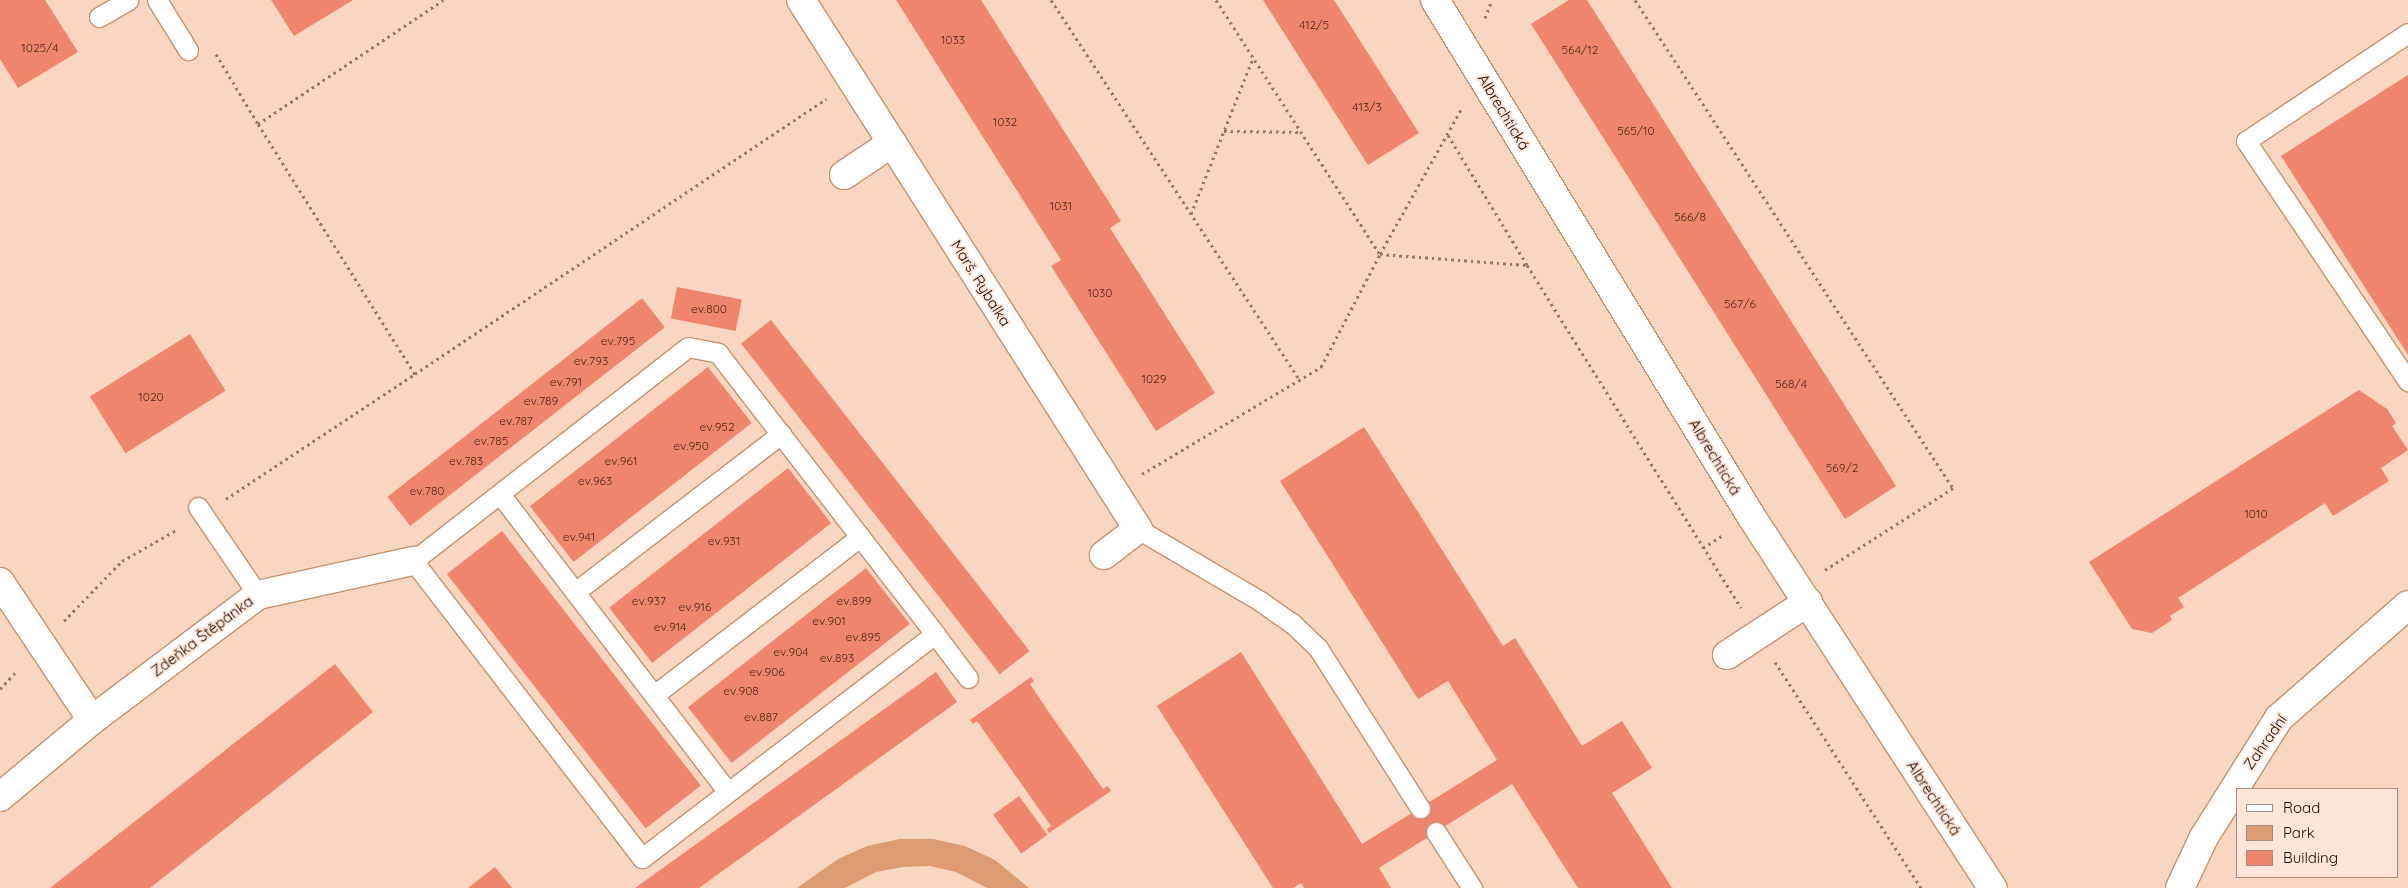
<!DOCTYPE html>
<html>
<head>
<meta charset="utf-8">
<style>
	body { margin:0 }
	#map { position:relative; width:2408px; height:888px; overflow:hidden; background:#f9d6bf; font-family:Quicksand,sans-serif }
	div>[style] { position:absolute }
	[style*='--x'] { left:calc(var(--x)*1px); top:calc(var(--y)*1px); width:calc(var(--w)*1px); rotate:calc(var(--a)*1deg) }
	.green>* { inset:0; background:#dd9b71 }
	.building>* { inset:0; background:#ef856d; transform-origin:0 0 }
	.path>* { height:3px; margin-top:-1.5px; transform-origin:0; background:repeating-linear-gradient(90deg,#937869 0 2.5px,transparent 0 6.5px) }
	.roads { filter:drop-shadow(1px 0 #c8916d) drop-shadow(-1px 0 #c8916d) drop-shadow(0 1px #c8916d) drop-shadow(0 -1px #c8916d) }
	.service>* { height:19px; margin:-9.5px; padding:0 9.5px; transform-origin:9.5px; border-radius:9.5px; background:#fff }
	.minor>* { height:28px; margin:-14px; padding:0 14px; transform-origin:14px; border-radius:14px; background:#fff }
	span { translate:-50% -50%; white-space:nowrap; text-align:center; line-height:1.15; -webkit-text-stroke:4px #fee5d7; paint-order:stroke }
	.number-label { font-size:12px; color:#4e261b }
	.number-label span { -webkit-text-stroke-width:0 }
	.street-label { font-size:15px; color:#180600 }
	.legend { position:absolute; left:2236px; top:788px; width:162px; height:90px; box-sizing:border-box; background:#fee5d7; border:1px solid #a28c81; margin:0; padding:6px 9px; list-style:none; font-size:15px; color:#180600 }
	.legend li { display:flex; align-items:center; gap:10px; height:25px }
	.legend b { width:25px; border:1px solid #a28c81 }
</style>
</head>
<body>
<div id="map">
	<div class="green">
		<i style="clip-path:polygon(900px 839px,933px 839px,965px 846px,995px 860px,1029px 888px,987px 888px,956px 872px,930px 866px,903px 867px,876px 872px,845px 888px,797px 888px,838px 859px,867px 846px)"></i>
	</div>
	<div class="building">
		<i style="clip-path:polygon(0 0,45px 0,78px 52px,18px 88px,0 59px)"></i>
		<i style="clip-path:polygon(271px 0,353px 0,294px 36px)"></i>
		<i style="clip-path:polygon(896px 0,981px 0,1121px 221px,1110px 228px,1215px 393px,1156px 431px,1051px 266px,1061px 260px)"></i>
		<i style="clip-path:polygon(1263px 0,1334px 0,1419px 133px,1368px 165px)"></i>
		<i style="clip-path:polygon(1569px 0,1587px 0,1896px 486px,1845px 519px,1531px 24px)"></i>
		<i style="clip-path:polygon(2408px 75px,2408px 355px,2281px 156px)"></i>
		<i style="left:677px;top:287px;width:66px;height:32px;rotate:11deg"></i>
		<i style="left:642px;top:298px;width:37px;height:323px;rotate:52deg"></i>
		<i style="left:771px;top:320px;width:420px;height:38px;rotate:52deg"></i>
		<i style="left:190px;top:334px;width:67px;height:118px;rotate:58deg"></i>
		<i style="left:708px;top:367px;width:71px;height:226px;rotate:52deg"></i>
		<i style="clip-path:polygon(2359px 390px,2387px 409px,2396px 423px,2392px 426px,2408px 450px,2381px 468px,2389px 481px,2333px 516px,2325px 503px,2178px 598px,2184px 607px,2170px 616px,2172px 620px,2152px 633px,2132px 629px,2089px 562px)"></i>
		<i style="clip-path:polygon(1364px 427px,1503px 646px,1515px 638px,1582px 746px,1622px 721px,1652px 768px,1612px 793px,1672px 888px,1578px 888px,1512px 784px,1379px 868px,1391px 888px,1304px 888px,1301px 883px,1293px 888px,1273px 888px,1157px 706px,1241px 652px,1362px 844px,1497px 760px,1448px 681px,1418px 699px,1280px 481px)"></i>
		<i style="left:788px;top:468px;width:70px;height:227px;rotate:52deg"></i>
		<i style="left:502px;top:531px;width:323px;height:70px;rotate:52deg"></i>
		<i style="left:866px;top:568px;width:71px;height:226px;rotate:52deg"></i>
		<i style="clip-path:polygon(335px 664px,373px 712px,150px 888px,50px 888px)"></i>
		<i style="clip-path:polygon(936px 672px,957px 702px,839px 787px,699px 888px,635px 888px)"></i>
		<i style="clip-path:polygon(1031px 677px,1034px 681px,1030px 684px,1048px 711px,1103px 789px,1108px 786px,1111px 791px,1049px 833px,1047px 829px,1051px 826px,977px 721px,973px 724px,970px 720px)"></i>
		<i style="left:1019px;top:796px;width:48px;height:32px;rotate:54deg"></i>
		<i style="clip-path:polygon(495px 867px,512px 888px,468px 888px)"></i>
	</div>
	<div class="path">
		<i style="--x:1051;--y:0;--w:455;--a:56.8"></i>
		<i style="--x:1216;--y:0;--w:302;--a:57.2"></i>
		<i style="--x:1380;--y:254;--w:147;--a:4.3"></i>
		<i style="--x:1527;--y:265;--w:404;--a:58"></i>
		<i style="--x:1635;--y:0;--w:582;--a:56.91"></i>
		<i style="--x:1953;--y:488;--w:152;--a:147.4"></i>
		<i style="--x:1485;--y:18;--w:19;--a:-69"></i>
		<i style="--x:216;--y:54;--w:82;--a:59"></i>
		<i style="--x:258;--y:124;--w:223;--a:-33.8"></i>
		<i style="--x:258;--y:124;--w:295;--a:57.9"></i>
		<i style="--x:415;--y:374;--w:495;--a:-33.8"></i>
		<i style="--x:1224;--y:131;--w:77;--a:0.7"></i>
		<i style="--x:1448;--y:135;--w:152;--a:58.7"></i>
		<i style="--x:1191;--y:214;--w:168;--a:-68.3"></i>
		<i style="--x:1142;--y:474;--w:209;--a:-30.9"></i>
		<i style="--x:1321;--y:367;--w:127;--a:-62.4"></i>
		<i style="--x:1380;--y:254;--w:167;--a:-60.7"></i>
		<i style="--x:226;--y:499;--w:227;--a:-33.5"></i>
		<i style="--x:1703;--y:548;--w:24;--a:-33"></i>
		<i style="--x:64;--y:621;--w:83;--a:-46"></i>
		<i style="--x:122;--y:561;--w:64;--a:-29.7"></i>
		<i style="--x:1775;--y:662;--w:269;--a:57.1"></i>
		<i style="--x:0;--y:689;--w:26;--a:-47"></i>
	</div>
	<div class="roads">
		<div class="service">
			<i style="--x:157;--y:0;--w:59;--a:58.2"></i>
			<i style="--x:99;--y:17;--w:34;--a:-30"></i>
			<i style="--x:2408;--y:33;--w:195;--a:146.3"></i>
			<i style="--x:2246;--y:141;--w:290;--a:56"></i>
			<i style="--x:500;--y:494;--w:375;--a:52.6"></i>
			<i style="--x:198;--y:507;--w:107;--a:55.7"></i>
			<i style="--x:1138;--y:529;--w:142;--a:30.5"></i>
			<i style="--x:1260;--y:601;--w:39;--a:35"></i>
			<i style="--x:1292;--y:623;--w:36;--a:44"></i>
			<i style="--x:1318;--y:648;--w:190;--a:57.5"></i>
			<i style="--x:575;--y:592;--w:260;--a:-37.5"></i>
			<i style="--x:935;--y:634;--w:369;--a:142.6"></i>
			<i style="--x:642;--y:858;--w:375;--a:-127.6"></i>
			<i style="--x:413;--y:561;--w:348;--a:-37.9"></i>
			<i style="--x:688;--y:347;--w:31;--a:11"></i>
			<i style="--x:718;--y:353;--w:355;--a:52.3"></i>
			<i style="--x:935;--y:634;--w:55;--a:53.1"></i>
			<i style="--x:654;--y:695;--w:260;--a:-37.5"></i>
			<i style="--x:1436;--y:832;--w:67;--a:57.3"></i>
		</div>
		<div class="minor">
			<i style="--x:801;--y:0;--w:627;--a:57.5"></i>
			<i style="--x:1138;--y:529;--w:43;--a:142.6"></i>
			<i style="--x:1435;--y:0;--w:605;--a:58.52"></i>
			<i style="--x:1751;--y:516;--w:444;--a:57"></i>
			<i style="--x:844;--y:175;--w:58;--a:-33.7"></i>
			<i style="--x:0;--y:582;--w:166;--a:56.3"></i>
			<i style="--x:1727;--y:655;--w:97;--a:-33.2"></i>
			<i style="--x:0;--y:797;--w:120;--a:-39.9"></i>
			<i style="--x:92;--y:720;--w:208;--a:-37"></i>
			<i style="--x:258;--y:595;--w:159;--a:-12.4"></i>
			<i style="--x:2180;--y:888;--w:56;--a:-64.8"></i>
			<i style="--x:2204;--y:837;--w:141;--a:-57.8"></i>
			<i style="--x:2279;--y:718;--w:171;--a:-41.2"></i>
		</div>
	</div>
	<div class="number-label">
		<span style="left:1314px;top:25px">412/5</span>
		<span style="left:953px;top:40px">1033</span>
		<span style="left:40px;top:48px">1025/4</span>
		<span style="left:1580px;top:50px">564/12</span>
		<span style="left:1367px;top:107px">413/3</span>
		<span style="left:1005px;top:122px">1032</span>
		<span style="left:1636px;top:131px">565/10</span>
		<span style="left:1061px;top:206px">1031</span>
		<span style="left:1690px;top:217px">566/8</span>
		<span style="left:1100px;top:293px">1030</span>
		<span style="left:1740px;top:304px">567/6</span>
		<span style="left:709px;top:309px">ev.800</span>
		<span style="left:618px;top:341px">ev.795</span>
		<span style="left:591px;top:361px">ev.793</span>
		<span style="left:1154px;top:379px">1029</span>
		<span style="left:566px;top:382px">ev.791</span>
		<span style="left:1791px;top:384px">568/4</span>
		<span style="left:151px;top:397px">1020</span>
		<span style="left:541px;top:401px">ev.789</span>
		<span style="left:516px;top:421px">ev.787</span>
		<span style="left:717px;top:427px">ev.952</span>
		<span style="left:491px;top:441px">ev.785</span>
		<span style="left:691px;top:446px">ev.950</span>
		<span style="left:466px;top:461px">ev.783</span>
		<span style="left:621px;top:461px">ev.961</span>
		<span style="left:1842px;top:468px">569/2</span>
		<span style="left:595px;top:481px">ev.963</span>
		<span style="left:427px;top:491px">ev.780</span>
		<span style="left:2256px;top:514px">1010</span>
		<span style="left:579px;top:537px">ev.941</span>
		<span style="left:724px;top:541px">ev.931</span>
		<span style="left:649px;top:601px">ev.937</span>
		<span style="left:854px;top:601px">ev.899</span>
		<span style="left:695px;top:607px">ev.916</span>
		<span style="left:829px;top:621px">ev.901</span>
		<span style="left:670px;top:627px">ev.914</span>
		<span style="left:863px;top:637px">ev.895</span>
		<span style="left:791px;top:652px">ev.904</span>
		<span style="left:837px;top:658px">ev.893</span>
		<span style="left:767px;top:672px">ev.906</span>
		<span style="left:741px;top:691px">ev.908</span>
		<span style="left:761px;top:717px">ev.887</span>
	</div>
	<div class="street-label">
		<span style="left:1504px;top:112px;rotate:59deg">Albrechtická</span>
		<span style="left:981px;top:283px;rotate:58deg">Marš. Rybalka</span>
		<span style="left:1715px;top:457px;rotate:59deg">Albrechtická</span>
		<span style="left:202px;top:636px;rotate:-37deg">Zdeňka Štěpánka</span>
		<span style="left:2265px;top:742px;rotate:-55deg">Zahradní</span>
		<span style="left:1934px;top:798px;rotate:57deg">Albrechtická</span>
	</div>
	<ul class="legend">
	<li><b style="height:6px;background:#fff"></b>Road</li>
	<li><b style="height:14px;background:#dd9b71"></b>Park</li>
	<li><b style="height:14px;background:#ef856d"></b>Building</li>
	</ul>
</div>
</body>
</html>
